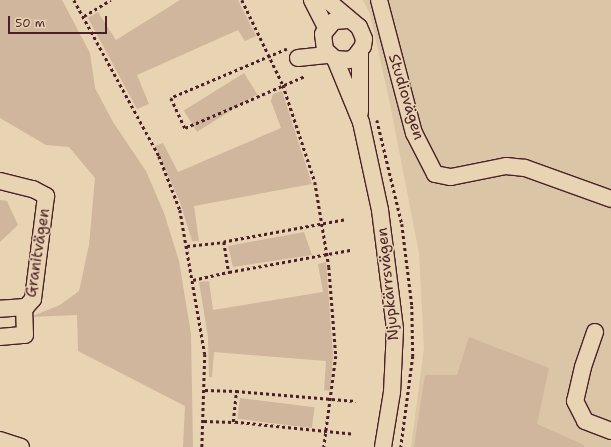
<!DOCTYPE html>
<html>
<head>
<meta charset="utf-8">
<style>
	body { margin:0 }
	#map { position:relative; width:611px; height:447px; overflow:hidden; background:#e8d4b2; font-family:"Shantell Sans",sans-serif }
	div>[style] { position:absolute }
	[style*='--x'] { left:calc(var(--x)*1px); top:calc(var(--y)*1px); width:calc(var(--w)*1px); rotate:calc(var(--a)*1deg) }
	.built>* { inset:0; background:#dac5a7 }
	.green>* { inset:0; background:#cfb69c; transform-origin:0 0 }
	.path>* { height:2.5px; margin-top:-1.25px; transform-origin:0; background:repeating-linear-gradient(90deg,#4a1f2b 0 3px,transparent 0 6px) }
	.roads { filter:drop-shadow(1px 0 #4a1f2b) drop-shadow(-1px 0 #4a1f2b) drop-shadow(0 1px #4a1f2b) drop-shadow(0 -1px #4a1f2b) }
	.minor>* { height:16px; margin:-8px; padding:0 8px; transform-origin:8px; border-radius:8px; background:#e8d4b2 }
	span { translate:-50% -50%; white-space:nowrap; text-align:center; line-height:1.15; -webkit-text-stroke:3px #e8d4b2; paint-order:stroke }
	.street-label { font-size:15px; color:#4a1f2b }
	.scale { position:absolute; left:8px; top:16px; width:99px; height:18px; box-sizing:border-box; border:2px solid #4a1f2b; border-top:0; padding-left:5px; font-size:12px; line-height:14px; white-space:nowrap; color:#4a1f2b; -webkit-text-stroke:3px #e8d4b2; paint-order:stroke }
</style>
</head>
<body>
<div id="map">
	<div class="built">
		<i style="clip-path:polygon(363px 0,611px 0,611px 447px,411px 447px,424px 348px,419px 253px,389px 99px,370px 14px)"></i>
	</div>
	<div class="green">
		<i style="clip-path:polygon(0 0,62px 0,90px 53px,95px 88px,113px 122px,146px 171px,164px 213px,179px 261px,191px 334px,193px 447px,183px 447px,185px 406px,78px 351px,77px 315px,30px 317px,60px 305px,79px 291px,89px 245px,95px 178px,69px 147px,46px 145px,0 118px)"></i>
		<i style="clip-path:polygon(180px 0,238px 0,256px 36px,245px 41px,238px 30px,137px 75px,149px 104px,137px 109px,88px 18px,98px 12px,116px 40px)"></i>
		<i style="left:244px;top:73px;width:25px;height:71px;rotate:58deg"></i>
		<i style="clip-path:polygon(282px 91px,312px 184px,194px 206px,199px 241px,192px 241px,180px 202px,155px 146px,163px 143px,178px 172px,281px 128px,271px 101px,273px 94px)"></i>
		<i style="clip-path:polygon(0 200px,7px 201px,18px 225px,0 242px)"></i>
		<i style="clip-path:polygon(304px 232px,312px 255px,233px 267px,228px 246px)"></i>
		<i style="clip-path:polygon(326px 262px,333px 355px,330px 391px,324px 390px,326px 361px,214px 352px,212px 377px,209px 377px,208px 337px,199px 282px,209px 281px,213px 310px,323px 292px,318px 264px)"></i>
		<i style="clip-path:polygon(469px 337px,549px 368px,537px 424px,584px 445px,584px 447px,414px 447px,425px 375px,457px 375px)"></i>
		<i style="left:240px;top:398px;width:75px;height:21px;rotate:7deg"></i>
	</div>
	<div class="path">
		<i style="--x:74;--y:0;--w:178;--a:61.4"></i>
		<i style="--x:159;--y:156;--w:58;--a:68.7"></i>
		<i style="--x:180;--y:210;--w:146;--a:80.2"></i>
		<i style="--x:205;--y:354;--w:93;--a:91.8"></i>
		<i style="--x:242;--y:0;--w:94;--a:64.2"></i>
		<i style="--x:283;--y:85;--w:102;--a:71.7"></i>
		<i style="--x:315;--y:182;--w:86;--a:80.6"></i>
		<i style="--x:329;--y:267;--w:89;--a:85.5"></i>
		<i style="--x:336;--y:356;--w:92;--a:97.5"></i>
		<i style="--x:84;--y:16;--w:31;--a:-31"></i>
		<i style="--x:287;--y:49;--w:126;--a:157.1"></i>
		<i style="--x:171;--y:98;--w:33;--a:65"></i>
		<i style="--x:185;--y:128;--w:131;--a:-23.4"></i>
		<i style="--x:377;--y:120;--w:107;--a:76.5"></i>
		<i style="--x:402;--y:224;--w:83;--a:83"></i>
		<i style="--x:412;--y:306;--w:50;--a:88.9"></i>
		<i style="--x:413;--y:356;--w:92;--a:97.5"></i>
		<i style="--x:344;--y:220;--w:122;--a:169.6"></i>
		<i style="--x:224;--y:242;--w:30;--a:81"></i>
		<i style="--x:229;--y:272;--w:123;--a:-10.3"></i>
		<i style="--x:187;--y:246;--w:37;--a:-6"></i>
		<i style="--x:193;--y:280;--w:37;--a:-13"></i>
		<i style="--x:205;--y:390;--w:31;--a:2"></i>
		<i style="--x:204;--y:421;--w:29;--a:2"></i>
		<i style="--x:351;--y:434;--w:119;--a:-174.2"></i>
		<i style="--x:233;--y:422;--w:31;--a:-84"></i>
		<i style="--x:236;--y:391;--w:120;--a:4.8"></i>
	</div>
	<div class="roads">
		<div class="minor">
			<i style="--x:312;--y:0;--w:31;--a:63"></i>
			<i style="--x:327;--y:0;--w:42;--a:40.2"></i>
			<i style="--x:359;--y:27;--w:13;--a:67"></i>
			<i style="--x:364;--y:39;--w:7;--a:98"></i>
			<i style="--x:363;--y:46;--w:14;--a:126"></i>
			<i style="--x:355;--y:57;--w:7;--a:153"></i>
			<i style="--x:349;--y:60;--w:14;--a:-176"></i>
			<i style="--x:335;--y:59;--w:13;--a:-138"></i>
			<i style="--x:325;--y:50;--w:16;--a:-97"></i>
			<i style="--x:323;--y:34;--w:17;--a:-50"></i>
			<i style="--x:334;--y:21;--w:14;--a:-4"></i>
			<i style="--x:379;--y:0;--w:138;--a:75.3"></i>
			<i style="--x:414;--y:133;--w:46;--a:62.9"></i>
			<i style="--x:435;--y:174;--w:16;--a:11"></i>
			<i style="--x:451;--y:177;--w:56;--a:-11.3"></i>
			<i style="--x:506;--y:166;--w:19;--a:6"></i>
			<i style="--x:525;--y:168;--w:91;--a:19.8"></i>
			<i style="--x:360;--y:52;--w:60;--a:90"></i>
			<i style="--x:298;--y:58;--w:31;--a:-6"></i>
			<i style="--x:335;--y:59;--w:68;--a:67.6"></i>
			<i style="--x:361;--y:122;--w:90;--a:77.8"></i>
			<i style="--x:380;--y:210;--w:120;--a:82.8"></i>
			<i style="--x:395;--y:329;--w:63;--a:92.7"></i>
			<i style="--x:392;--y:392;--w:56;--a:99.3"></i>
			<i style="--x:0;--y:181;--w:34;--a:14"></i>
			<i style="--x:33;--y:189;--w:15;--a:28"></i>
			<i style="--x:46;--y:196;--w:104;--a:97.2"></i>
			<i style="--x:33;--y:299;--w:11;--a:131"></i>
			<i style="--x:26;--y:307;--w:26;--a:176"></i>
			<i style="--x:595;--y:332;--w:37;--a:109"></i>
			<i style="--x:583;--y:367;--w:35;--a:103"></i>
			<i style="--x:575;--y:401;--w:22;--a:63"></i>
			<i style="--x:585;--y:421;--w:28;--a:21"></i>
			<i style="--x:0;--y:337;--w:25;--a:-5"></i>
			<i style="--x:25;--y:335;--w:28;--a:-92"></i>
			<i style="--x:0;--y:440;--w:22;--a:18"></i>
		</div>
	</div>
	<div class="street-label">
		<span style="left:406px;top:97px;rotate:73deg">Studiovägen</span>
		<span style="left:38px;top:253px;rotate:-81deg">Granitvägen</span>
		<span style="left:388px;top:284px;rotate:-96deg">Njupkärrsvägen</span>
	</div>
	<div class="scale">50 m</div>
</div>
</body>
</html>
